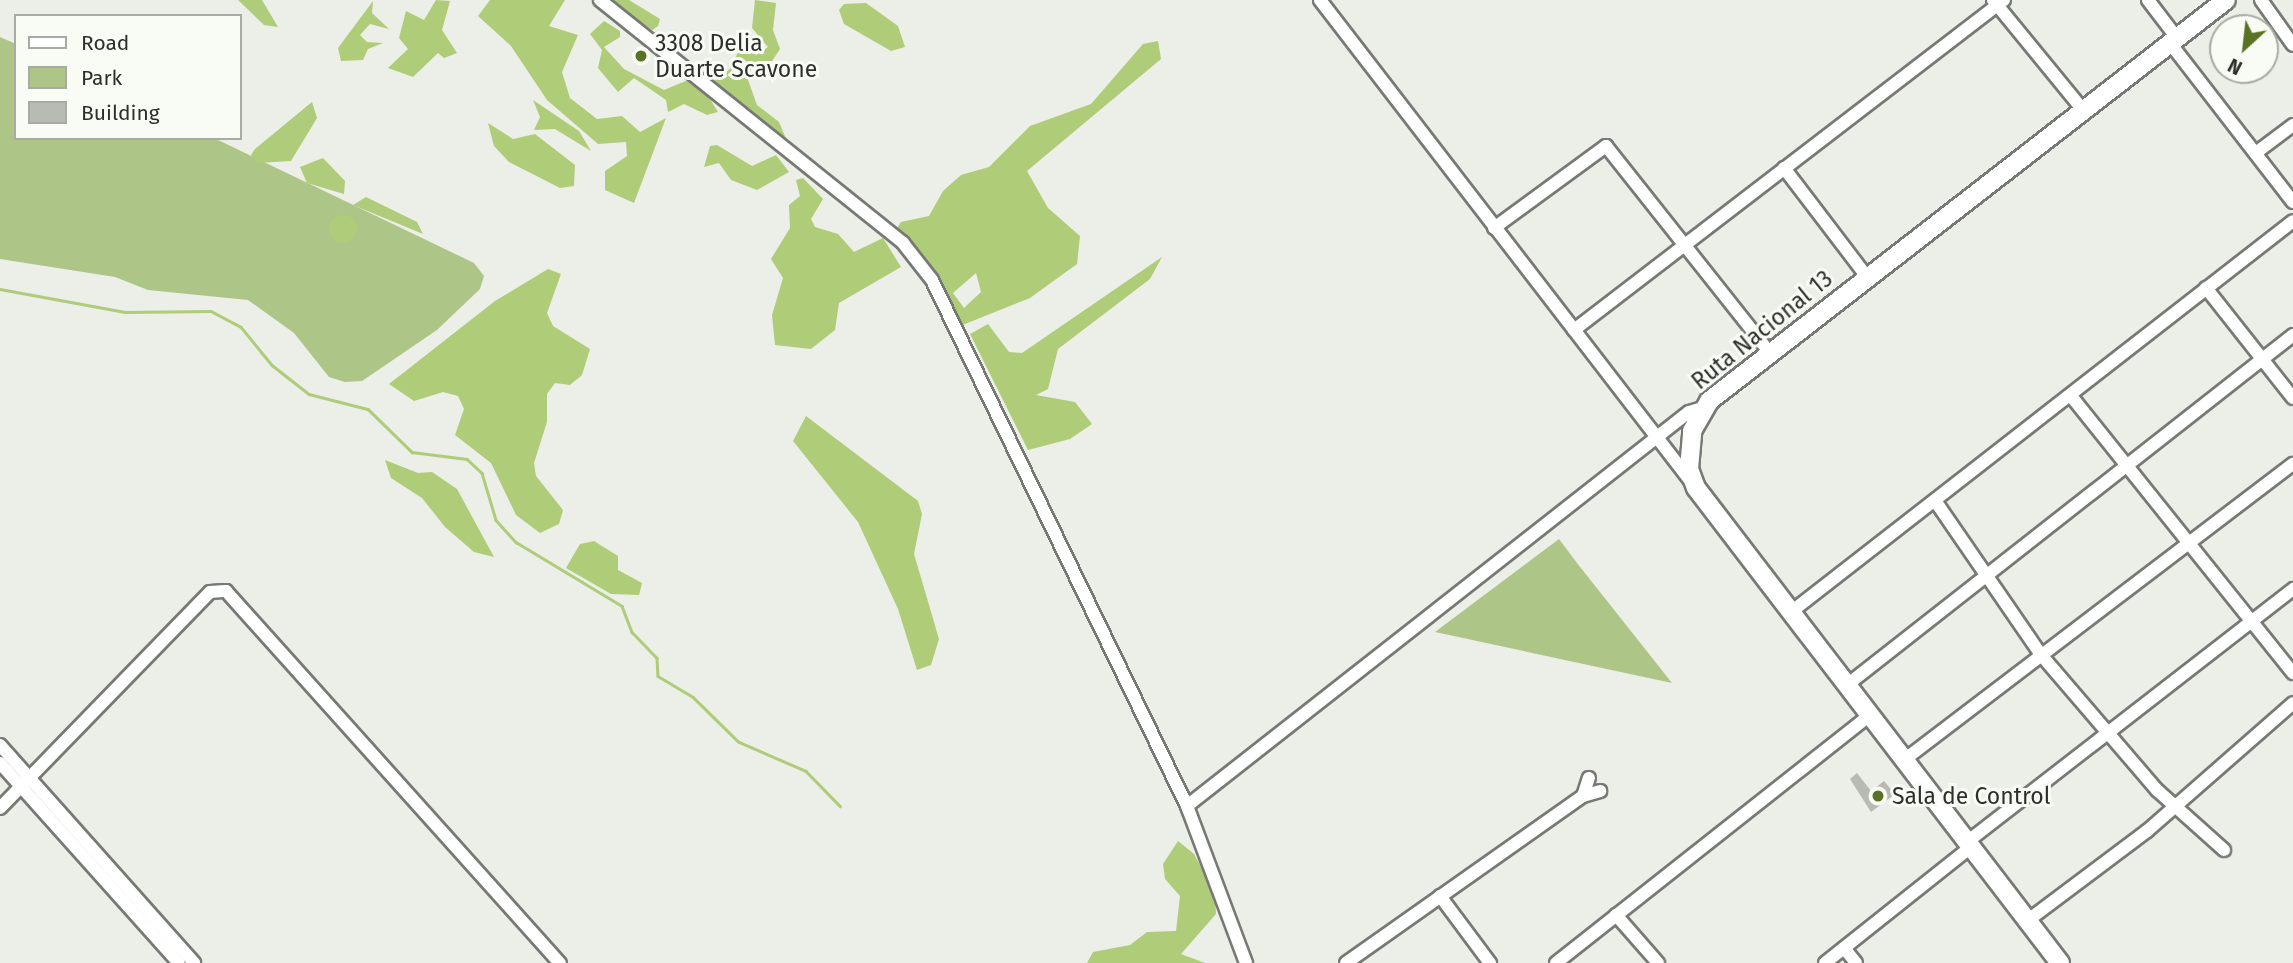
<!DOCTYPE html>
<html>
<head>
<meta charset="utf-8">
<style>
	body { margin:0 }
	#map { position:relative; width:2293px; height:963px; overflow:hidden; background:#eceee8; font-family:"Fira Sans",sans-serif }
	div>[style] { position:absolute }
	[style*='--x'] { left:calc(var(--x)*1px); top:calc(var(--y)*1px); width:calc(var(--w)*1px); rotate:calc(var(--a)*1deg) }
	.green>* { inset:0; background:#aec588 }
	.forest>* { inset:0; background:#afcc79 }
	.water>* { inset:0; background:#aecc79 }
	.round { border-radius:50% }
	.stream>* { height:2.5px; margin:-1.25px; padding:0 1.25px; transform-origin:1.25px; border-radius:1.25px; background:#aecc79 }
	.building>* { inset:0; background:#b8bab4 }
	.roads { filter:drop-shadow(2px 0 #777a74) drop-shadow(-2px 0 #777a74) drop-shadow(0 2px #777a74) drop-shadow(0 -2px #777a74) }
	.minor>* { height:12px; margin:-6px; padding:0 6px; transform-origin:6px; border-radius:6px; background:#fff }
	.highway>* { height:18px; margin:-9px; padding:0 9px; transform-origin:9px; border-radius:9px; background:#fff }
	.dots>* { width:19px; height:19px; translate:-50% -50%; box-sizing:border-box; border:4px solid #f9fcf5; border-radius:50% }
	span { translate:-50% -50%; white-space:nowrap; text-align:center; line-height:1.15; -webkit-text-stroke:6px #f9fcf5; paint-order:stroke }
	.poi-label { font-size:23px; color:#2e2f2d }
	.left { translate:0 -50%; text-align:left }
	.street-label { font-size:23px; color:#2e2f2d }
	.legend { position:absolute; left:14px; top:14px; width:228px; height:126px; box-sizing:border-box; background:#f9fcf5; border:2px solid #a8aaa5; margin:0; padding:9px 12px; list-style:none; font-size:21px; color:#2e2f2d }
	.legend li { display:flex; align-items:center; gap:14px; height:35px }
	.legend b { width:35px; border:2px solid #a8aaa5 }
	.north { position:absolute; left:2209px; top:14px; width:70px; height:70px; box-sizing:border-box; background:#f9fcf5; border:2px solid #a8aaa5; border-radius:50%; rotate:207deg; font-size:19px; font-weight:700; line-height:28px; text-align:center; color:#2e2f2d }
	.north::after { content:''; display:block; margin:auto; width:24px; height:32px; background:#597223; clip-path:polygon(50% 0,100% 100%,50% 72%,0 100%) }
</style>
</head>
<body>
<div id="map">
	<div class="green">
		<i style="clip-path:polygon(0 37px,16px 44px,16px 138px,214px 138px,474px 263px,484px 276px,480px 289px,437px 330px,362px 381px,345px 382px,329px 377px,294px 333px,248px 300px,148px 290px,115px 277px,0 259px)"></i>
		<i style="clip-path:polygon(1559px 539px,1577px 563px,1672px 683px,1435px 632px)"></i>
	</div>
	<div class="forest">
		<i style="clip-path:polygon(436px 0,450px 1px,442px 30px,457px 53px,444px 58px,438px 53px,413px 77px,388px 68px,408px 49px,399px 38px,406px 11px,424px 20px)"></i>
		<i style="clip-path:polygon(490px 0,565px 0,549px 26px,578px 35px,562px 72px,570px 98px,597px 119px,622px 116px,640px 132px,666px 118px,634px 203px,605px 190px,605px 171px,627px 156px,626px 142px,598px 144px,547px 100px,511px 46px,478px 16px)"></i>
		<i style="clip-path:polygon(607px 0,629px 0,660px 19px,658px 26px,652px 30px)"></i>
		<i style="clip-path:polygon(755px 0,776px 3px,773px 30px,780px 49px,772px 61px,751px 68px,748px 80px,757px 105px,779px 122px,787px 141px,714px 81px,730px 69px,741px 46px,756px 55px,768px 47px,752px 28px)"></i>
		<i style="clip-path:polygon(373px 1px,372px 13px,389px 29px,370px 24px,360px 35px,367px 42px,383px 43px,368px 49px,363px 60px,341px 61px,338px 48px)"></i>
		<i style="clip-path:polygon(866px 3px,898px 26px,905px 47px,891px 51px,844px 24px,839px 10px,844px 4px)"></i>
		<i style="clip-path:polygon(604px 21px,620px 31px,620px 37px,604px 47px,624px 69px,664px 90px,688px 80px,705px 91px,718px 112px,707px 115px,684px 104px,668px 112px,666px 100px,634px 78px,618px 92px,598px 68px,602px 50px,590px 34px)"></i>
		<i style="clip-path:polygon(evenodd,1158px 41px,1161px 59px,1027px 171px,1048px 208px,1080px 236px,1077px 264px,1030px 298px,960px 326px,939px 275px,897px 228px,901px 222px,929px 216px,943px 191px,961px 175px,989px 167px,1030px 126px,1091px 104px,1143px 44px,1158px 41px,976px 273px,981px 292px,964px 308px,953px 293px,976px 273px)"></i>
		<i style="clip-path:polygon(533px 100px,579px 131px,591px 151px,555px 129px,534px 130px,540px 117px)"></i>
		<i style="clip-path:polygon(488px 123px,513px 139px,535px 134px,575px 165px,574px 186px,560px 188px,509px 162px,494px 146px)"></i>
		<i style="clip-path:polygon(717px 145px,752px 166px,776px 155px,789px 172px,757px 190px,731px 180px,719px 163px,704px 167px,710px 146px)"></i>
		<i style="clip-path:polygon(803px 178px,823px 199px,811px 219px,815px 227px,838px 234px,854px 252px,883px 238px,901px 267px,839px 303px,835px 330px,811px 349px,775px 345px,772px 315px,783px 278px,771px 259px,790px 228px,789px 205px,800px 196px,796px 180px)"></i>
		<i style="clip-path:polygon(1162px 257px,1150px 279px,1058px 349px,1048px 389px,1036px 395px,1075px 402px,1092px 424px,1070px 439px,1028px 450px,970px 334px,988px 324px,1009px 352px,1022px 353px)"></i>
		<i style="clip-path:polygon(548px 269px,561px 274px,547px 313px,553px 326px,590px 349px,582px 375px,570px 385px,555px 383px,547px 394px,547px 422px,534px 463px,536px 476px,563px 510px,559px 524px,540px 533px,516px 515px,491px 463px,455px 435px,464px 409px,458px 396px,443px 392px,414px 401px,389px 384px,495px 301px)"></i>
		<i style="clip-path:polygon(806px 416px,918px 501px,922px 514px,914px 554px,939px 639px,931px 665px,917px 670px,898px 609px,858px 522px,793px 441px)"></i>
		<i style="clip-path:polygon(385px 460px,418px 473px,432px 472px,457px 489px,494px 557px,474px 552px,445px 527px,422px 498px,391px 478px)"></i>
		<i style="clip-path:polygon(594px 541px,618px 556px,618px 570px,642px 583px,639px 595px,611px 594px,566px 568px,580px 544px)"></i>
		<i style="clip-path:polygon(1178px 841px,1194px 854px,1215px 893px,1216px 914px,1181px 954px,1205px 963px,1087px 963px,1093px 952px,1130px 945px,1147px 932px,1176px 931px,1180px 896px,1165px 879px,1163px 864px)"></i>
	</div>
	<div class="water">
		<i style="clip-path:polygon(238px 0,262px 0,278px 27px,264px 25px)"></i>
		<i style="clip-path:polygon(312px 102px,317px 118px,291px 161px,257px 163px,251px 155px,255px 149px)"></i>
		<i style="clip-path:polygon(323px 158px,345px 181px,344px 194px,307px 183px,300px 167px)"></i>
		<i style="clip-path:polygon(366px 197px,417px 222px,423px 234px,353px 205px)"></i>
		<i class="round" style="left:329px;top:215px;width:28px;height:28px"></i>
	</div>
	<div class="stream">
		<i style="--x:0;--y:289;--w:127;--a:10.4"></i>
		<i style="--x:125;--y:312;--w:86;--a:-0.7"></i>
		<i style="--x:211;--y:311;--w:34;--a:28"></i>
		<i style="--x:241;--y:327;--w:49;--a:50.8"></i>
		<i style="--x:272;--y:365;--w:47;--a:38.1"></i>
		<i style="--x:309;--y:394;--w:61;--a:14.3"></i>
		<i style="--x:368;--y:409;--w:62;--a:44.3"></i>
		<i style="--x:412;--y:452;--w:55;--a:7.3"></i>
		<i style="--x:467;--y:459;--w:21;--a:43"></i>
		<i style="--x:482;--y:473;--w:49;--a:73.4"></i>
		<i style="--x:496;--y:520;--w:30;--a:48"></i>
		<i style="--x:516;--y:542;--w:124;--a:31.1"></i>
		<i style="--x:622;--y:606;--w:28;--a:69"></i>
		<i style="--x:632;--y:632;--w:36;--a:46"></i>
		<i style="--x:657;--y:658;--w:18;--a:87"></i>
		<i style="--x:658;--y:676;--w:41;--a:31"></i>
		<i style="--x:693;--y:697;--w:64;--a:44.4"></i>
		<i style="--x:739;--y:742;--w:73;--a:23.4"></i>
		<i style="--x:806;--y:771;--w:49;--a:45.8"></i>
	</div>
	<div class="building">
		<i style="clip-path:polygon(1857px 773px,1871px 791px,1884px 781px,1895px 794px,1871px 812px,1850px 779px)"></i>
	</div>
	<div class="roads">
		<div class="minor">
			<i style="--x:600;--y:0;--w:388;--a:38.7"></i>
			<i style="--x:903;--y:243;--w:47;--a:51.9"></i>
			<i style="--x:932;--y:280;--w:585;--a:64.14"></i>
			<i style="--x:1187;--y:806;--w:168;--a:69.4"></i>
			<i style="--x:1320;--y:0;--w:605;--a:52.39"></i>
			<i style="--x:1993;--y:0;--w:142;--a:50.7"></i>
			<i style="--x:2148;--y:0;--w:48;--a:52.7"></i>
			<i style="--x:2261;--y:0;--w:55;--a:54.6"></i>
			<i style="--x:2170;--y:43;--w:201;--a:52.3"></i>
			<i style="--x:2257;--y:152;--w:45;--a:-36.9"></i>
			<i style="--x:1784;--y:168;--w:137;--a:52.7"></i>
			<i style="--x:1494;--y:228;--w:139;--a:-36.2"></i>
			<i style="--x:1606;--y:146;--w:264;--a:51.6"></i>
			<i style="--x:2206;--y:288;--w:140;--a:51.7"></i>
			<i style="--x:1574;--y:330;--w:542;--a:-37.5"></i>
			<i style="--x:2071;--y:396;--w:355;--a:51.3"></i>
			<i style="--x:1936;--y:502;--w:187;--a:55.5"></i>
			<i style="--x:2042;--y:656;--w:177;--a:49.4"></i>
			<i style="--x:2157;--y:790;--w:90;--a:41.8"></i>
			<i style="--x:1791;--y:612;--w:636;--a:-37.91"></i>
			<i style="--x:1847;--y:685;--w:567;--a:-38.12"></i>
			<i style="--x:0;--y:745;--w:292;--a:48.3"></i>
			<i style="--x:1904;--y:760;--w:489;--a:-37.3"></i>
			<i style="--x:0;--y:763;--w:268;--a:48.2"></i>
			<i style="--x:1583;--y:796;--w:19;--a:-72"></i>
			<i style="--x:1187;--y:806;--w:638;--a:-38.13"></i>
			<i style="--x:1689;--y:412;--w:15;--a:-16"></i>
			<i style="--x:0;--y:808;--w:301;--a:-45.8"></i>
			<i style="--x:210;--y:592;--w:16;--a:-4"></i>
			<i style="--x:226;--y:591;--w:500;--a:48.1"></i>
			<i style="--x:1967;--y:842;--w:413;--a:-37.8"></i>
			<i style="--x:1440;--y:896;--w:84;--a:53.3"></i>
			<i style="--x:1616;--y:915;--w:64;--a:48.8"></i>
			<i style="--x:2027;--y:921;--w:150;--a:-36.9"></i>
			<i style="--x:2147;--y:831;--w:194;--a:-41.2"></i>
			<i style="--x:1844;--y:948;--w:19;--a:51"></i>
			<i style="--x:1346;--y:963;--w:290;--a:-35.2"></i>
			<i style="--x:1583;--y:796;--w:18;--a:-16"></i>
			<i style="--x:1556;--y:963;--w:400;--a:-38.3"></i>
			<i style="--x:1825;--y:963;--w:186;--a:-38.5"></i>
		</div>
		<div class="highway">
			<i style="--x:2060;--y:963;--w:598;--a:-127.46"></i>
			<i style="--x:1696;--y:488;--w:20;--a:-110"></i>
			<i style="--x:1689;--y:469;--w:38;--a:-85"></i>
			<i style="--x:1692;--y:431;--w:34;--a:-60"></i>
			<i style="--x:1709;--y:401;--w:654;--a:-37.8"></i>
		</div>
	</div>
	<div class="dots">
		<i style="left:641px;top:56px;background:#597223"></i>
		<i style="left:1878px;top:796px;background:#597223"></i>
	</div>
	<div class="poi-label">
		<span class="left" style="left:655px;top:56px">3308 Delia<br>Duarte Scavone</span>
		<span class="left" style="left:1892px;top:796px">Sala de Control</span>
	</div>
	<div class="street-label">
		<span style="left:1762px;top:330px;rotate:-39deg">Ruta Nacional 13</span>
	</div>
	<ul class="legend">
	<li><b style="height:9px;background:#fff"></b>Road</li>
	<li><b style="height:19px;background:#aec588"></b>Park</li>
	<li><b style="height:19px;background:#b8bab4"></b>Building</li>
	</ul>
	<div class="north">N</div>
</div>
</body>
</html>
